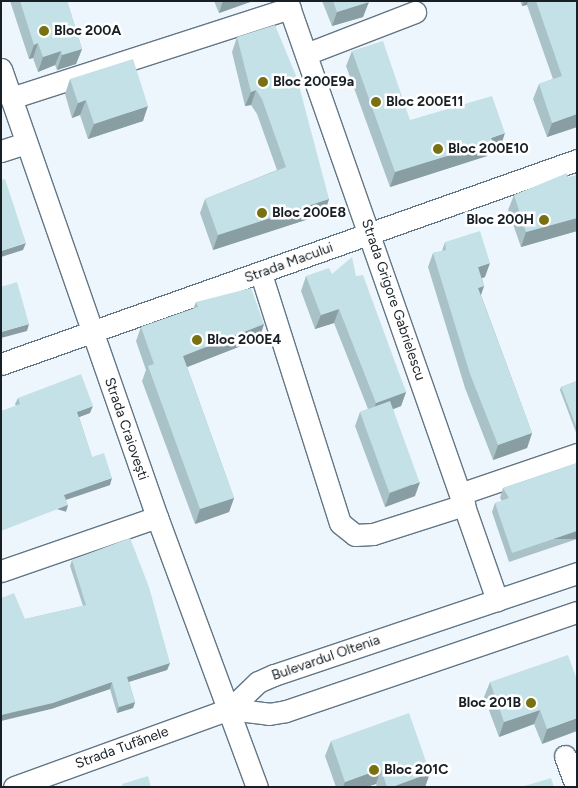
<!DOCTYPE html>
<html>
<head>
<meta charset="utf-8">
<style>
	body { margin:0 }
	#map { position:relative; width:578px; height:788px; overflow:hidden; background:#eef6fd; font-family:Figtree,sans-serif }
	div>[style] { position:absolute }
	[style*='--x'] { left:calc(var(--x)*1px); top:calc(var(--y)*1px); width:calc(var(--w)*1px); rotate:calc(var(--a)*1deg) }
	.roads { filter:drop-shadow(1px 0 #637684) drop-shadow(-1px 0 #637684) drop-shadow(0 1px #637684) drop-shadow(0 -1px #637684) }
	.minor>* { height:21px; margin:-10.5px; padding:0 10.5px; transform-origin:10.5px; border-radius:10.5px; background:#fff }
	.wall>* { inset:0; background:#a9c2c7 }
	.shaded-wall>* { inset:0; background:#899ea2; transform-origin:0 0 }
	.building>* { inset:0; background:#c4e1e7; transform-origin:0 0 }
	.dots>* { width:14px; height:14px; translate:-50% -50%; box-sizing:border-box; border:2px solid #fff; border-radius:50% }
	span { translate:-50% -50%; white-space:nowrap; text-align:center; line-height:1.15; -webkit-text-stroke:5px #fff; paint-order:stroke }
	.poi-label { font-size:14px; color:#182026; font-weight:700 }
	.left { translate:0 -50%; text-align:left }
	.right { translate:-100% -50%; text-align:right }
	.street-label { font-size:14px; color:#182026 }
	.frame { position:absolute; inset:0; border:2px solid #182026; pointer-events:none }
</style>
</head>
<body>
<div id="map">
	<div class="roads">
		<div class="minor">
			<i style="--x:287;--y:1;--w:635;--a:70.68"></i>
			<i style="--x:306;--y:54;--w:117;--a:-21.1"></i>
			<i style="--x:1;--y:69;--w:474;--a:70.8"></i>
			<i style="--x:157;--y:517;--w:288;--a:69.7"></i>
			<i style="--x:11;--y:98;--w:293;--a:-17.9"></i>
			<i style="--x:1;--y:151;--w:26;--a:-18"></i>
			<i style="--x:261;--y:274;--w:261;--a:72.4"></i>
			<i style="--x:340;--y:523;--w:19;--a:39"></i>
			<i style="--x:355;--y:535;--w:18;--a:-3"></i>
			<i style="--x:373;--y:534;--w:96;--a:-17.7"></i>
			<i style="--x:1;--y:364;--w:611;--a:-19.5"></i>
			<i style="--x:460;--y:494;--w:124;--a:-18.9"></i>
			<i style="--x:1;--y:571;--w:165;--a:-19.1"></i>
			<i style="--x:230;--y:709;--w:39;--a:7"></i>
			<i style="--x:269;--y:714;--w:17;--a:-10"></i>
			<i style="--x:286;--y:711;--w:307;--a:-18.8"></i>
			<i style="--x:565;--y:756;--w:33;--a:70"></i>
			<i style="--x:14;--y:787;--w:230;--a:-19.9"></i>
			<i style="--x:230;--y:709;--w:39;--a:-44"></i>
			<i style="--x:258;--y:682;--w:17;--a:-24"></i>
			<i style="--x:274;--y:675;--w:320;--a:-18.6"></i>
		</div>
	</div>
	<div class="wall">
		<i style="clip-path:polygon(10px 1px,67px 1px,82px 49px,76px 64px,57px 70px,55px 65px,38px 72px,33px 58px,29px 59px)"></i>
		<i style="clip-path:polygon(214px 1px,253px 1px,219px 13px)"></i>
		<i style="clip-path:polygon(322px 1px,368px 1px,363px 17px,332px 26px)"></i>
		<i style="clip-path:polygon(520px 1px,575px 1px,577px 127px,547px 137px,533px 99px,539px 84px,553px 79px,527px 5px,522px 6px)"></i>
		<i style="clip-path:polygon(237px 37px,329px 199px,324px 214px,213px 250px,200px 213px,205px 199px,277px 170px,257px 114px,251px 105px,245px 106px,232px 52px)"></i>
		<i style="clip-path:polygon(352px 51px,410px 120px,500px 148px,489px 152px,487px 156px,390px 187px,346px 66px)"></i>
		<i style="clip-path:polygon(70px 79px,143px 121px,88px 139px,80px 115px,72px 118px,65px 94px)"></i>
		<i style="clip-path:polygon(577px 175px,577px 231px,521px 247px,508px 210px,514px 195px)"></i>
		<i style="clip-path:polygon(445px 242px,485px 277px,482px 278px,484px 286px,481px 295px,532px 433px,527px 448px,493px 460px,465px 388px,428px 267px,433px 253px,442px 251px)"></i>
		<i style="clip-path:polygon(332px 274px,356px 276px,406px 392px,401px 406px,393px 409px,415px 496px,385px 507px,355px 426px,360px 412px,368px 409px,334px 323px,315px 329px,301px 291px,306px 276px)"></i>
		<i style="clip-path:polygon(196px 302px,264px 324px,259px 339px,187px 367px,234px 498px,229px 512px,195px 524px,142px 381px,146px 370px,136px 341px,141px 327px,193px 309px)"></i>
		<i style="clip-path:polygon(577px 381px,577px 435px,560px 390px,561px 387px)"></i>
		<i style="clip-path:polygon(18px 398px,90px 413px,79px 417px,92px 457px,110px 485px,66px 500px,66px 512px,16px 406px,15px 404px)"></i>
		<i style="clip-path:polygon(577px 463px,577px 539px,509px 562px,492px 512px,495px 503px,502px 501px,500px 498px,503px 488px)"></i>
		<i style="clip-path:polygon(72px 560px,170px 663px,167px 670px,129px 682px,135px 702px,133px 708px,117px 713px,110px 689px,51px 709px,25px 619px,83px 606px,70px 566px)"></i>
		<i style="clip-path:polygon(577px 680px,542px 744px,534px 724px,499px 737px,484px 697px,490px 682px)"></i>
		<i style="clip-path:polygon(331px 741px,430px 773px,425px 787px,377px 787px,376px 784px,366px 787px,336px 787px,325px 756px)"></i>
	</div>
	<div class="shaded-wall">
		<i style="clip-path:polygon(223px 1px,253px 1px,219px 13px)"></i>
		<i style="clip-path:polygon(524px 1px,528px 1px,527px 5px,522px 6px)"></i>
		<i style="clip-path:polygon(369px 2px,363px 17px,332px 26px,337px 12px)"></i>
		<i style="clip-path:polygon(38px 43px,33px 58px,29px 59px,34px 45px)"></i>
		<i style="clip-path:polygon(82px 49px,76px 64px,57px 70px,62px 55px)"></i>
		<i style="clip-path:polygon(61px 51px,55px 65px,38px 72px,43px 57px)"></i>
		<i style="clip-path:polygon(256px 90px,251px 105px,245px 106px,251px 92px)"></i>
		<i style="clip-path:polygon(86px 100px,80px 115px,72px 118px,78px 103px)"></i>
		<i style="clip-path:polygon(148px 106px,143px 121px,88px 139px,94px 124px)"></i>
		<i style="clip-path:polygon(577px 114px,577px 127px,547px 137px,552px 123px)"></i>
		<i style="clip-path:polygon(505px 133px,500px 148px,489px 152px,487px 156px,390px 187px,395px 172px)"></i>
		<i style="clip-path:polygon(329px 199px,324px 214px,213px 250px,218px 235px)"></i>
		<i style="clip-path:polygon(577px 218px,577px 231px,521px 247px,526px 232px)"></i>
		<i style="clip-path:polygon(26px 243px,23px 250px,1px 257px,1px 251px)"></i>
		<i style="clip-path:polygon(490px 263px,485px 277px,473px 281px,478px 267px)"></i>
		<i style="clip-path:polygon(484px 286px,479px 300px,478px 288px)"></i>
		<i style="clip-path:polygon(339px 309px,334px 323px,315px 329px,321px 315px)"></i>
		<i style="clip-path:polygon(29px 324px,27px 331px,1px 338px,1px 332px)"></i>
		<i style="clip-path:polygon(264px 324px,259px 339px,177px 371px,183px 356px)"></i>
		<i style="clip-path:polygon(406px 392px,401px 406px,371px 418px,376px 403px)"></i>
		<i style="clip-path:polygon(93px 406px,90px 413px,74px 419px,77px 412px)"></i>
		<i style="clip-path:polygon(532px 433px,527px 448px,493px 460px,498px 445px)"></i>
		<i style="clip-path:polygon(112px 478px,110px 485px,62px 501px,64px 495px)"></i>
		<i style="clip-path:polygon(420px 482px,415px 496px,385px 507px,390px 493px)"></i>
		<i style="clip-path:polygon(234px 498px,229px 512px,195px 524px,200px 509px)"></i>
		<i style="left:68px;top:505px;width:7px;height:72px;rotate:106deg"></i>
		<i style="left:577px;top:531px;width:8px;height:69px;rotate:90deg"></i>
		<i style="clip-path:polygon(170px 663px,167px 670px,125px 683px,127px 677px)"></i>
		<i style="clip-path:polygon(112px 682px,110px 689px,51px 709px,1px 721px,1px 715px)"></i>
		<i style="clip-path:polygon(135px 702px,133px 708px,117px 713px,119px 707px)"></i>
		<i style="clip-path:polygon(540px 710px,534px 724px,499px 737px,504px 722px)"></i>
		<i style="clip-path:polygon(577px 718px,577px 731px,542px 744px,547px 729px)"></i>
		<i style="clip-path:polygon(381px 769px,376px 784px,366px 787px,343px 787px,345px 782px)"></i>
		<i style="clip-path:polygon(430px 773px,425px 787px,392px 787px)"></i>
	</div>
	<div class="building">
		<i style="clip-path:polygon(20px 1px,67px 1px,82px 49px,62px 55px,61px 51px,43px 57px,38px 43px,34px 45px)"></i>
		<i style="clip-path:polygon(333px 1px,368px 1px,369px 2px,337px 12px)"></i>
		<i style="clip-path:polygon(536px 1px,575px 1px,577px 7px,577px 114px,552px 123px,539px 84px,562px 76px)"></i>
		<i style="clip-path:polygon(275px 25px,297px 78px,329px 199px,218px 235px,205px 199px,286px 167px,262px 99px,256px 90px,251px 92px,237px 37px)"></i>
		<i style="clip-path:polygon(383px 41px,410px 120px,492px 96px,505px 133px,491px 138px,493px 142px,395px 172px,352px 51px)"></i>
		<i style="clip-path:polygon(133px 59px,148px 106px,94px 124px,86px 100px,78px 103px,70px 79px)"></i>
		<i style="clip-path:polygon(567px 173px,568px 178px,577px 175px,577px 218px,526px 232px,514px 195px)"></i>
		<i style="clip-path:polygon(5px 179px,26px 243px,1px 251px,1px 180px)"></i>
		<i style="clip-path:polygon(480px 231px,490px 263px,478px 267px,484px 286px,478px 288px,532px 433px,498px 445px,470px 374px,433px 253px,446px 250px,445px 242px)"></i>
		<i style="clip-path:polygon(352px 257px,356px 276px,363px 275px,406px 392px,376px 403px,339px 309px,321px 315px,306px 276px,329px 268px,332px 274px)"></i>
		<i style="clip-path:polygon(17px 282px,29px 324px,1px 332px,1px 287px)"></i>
		<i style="clip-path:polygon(251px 288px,264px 324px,183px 356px,234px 498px,200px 509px,148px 366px,154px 364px,141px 327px,198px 307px,196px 302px)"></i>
		<i style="clip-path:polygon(81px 374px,93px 406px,77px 412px,92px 457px,104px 453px,112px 478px,64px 495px,68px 505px,1px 531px,1px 411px,20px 404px,18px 398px)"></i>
		<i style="clip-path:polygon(577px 381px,577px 429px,561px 387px)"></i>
		<i style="left:390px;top:401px;width:86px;height:32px;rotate:70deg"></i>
		<i style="clip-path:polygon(577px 463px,577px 531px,512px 553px,495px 503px,509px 498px,503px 488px)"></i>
		<i style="clip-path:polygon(130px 538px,149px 587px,170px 663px,127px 677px,135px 702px,119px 707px,112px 682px,53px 703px,1px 715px,1px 598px,14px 593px,25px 619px,86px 605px,72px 560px)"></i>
		<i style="clip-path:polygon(568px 655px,577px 680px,577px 718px,547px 729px,540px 710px,504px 722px,490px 682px)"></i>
		<i style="clip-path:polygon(409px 713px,430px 773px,392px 787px,387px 787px,381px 769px,345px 782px,331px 741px)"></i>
		<i style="clip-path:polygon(148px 776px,151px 787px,123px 787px,122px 784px)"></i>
		<i style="clip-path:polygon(551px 778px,554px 787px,521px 787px)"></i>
	</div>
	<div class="dots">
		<i style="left:44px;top:31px;background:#787112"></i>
		<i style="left:263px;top:82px;background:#787112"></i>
		<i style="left:376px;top:102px;background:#787112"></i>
		<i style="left:438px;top:149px;background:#787112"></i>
		<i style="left:262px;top:213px;background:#787112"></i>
		<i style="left:544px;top:220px;background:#787112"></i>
		<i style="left:197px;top:340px;background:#787112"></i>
		<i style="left:531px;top:703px;background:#787112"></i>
		<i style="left:374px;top:770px;background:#787112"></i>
	</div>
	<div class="poi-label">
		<span class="left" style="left:54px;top:31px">Bloc 200A</span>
		<span class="left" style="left:273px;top:82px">Bloc 200E9a</span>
		<span class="left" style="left:386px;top:102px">Bloc 200E11</span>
		<span class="left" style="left:448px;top:149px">Bloc 200E10</span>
		<span class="left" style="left:272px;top:213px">Bloc 200E8</span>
		<span class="right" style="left:534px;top:220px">Bloc 200H</span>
		<span class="left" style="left:207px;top:340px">Bloc 200E4</span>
		<span class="right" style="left:521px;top:703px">Bloc 201B</span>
		<span class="left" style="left:384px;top:770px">Bloc 201C</span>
	</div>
	<div class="street-label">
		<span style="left:289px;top:263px;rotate:-20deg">Strada Macului</span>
		<span style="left:393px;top:300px;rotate:71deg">Strada Grigore Gabrielescu</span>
		<span style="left:126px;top:429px;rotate:71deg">Strada Craiovești</span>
		<span style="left:326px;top:658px;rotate:-19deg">Bulevardul Oltenia</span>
		<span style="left:122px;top:748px;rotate:-20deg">Strada Tufănele</span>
	</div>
	<div class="frame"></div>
</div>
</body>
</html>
